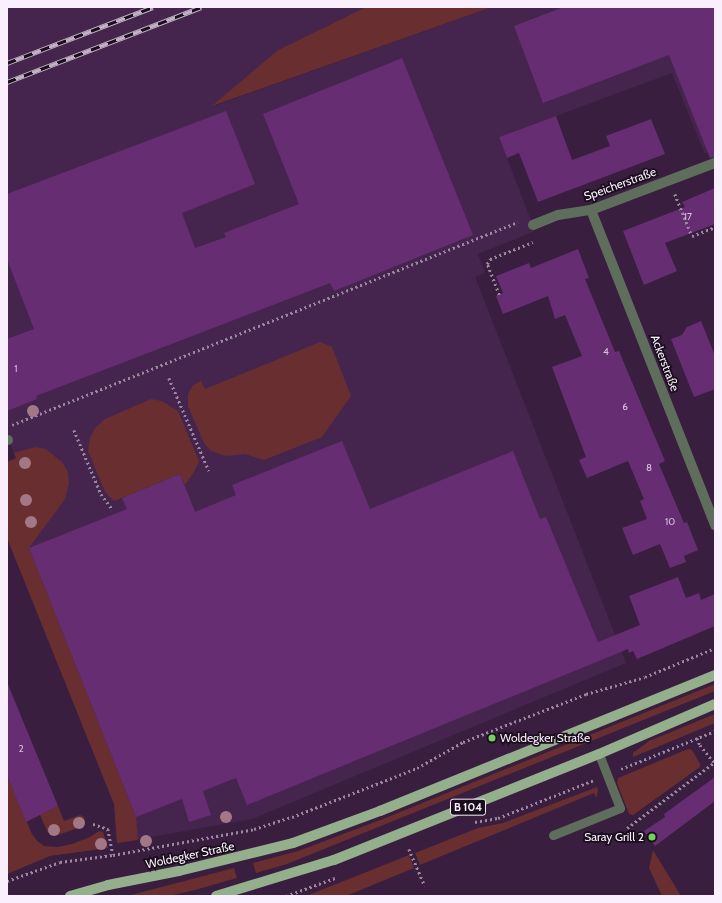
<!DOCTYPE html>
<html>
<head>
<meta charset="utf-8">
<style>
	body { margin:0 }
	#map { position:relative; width:722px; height:903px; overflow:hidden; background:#391e3f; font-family:Cabin,sans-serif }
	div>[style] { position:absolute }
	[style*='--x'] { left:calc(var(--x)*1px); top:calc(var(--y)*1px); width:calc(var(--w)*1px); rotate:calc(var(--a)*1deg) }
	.built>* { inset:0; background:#45254d }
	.green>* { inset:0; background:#682e30 }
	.building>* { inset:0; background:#662d73 }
	.path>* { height:2.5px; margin-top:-1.25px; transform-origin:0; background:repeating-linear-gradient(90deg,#9a889f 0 2px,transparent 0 5px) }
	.service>* { height:9px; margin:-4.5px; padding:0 4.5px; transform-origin:4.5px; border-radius:4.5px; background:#5f6d5c }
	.minor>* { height:10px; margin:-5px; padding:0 5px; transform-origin:5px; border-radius:5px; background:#5f6d5c }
	.primary>* { height:10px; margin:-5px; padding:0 5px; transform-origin:5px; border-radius:5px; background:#93af8c }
	.rail>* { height:4.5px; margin-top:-2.25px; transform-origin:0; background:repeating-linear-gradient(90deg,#1a0e1d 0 9px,#c1b2c5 0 18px); box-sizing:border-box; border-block:1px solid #c1b2c5 }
	.trees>* { width:12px; height:12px; margin:-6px; border-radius:50%; background:#a37886 }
	.dots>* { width:11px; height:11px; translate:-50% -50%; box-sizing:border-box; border:2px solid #1a0e1d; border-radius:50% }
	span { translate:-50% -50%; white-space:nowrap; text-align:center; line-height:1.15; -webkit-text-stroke:3.5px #1a0e1d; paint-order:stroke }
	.number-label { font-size:10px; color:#d5bfda }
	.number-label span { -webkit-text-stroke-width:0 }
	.shield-label span { padding:1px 3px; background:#1a0e1d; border:1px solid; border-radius:3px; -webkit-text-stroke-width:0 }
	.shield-label { font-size:11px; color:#faf0fd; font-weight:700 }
	.street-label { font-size:12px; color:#faf0fd }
	.poi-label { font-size:12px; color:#faf0fd }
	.left { translate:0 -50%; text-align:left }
	.right { translate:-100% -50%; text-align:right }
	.frame { position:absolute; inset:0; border:8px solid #faf0fd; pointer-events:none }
</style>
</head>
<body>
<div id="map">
	<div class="built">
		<i style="clip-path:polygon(7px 7px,366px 7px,278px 50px,214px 106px,492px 7px,715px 7px,715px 150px,705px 154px,672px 73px,499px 137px,535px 231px,478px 254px,485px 273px,475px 277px,626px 663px,252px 819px,117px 843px,114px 804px,7px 538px,7px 462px,16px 458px,7px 437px)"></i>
	</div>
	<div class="green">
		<i style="clip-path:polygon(366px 7px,492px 7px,212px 106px,278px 50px)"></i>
		<i style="clip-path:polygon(320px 342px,332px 347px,351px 396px,322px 437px,264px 460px,245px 454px,226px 456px,211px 451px,204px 443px,188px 406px,188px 394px,193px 385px,201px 381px,205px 389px)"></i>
		<i style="clip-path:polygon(151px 399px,162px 401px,178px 411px,199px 461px,194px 472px,185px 485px,180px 474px,114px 501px,105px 492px,88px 451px,90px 438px,95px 428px,105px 419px)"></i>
		<i style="clip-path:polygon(35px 447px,46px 449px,63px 463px,68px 472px,69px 483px,65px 499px,29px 548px,136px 817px,138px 840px,117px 843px,114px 804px,7px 538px,7px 462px,16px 458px,14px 453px)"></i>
		<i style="clip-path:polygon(715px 684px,715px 691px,287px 864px,256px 873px,253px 863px,298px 851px,383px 819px)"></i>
		<i style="clip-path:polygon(715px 714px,715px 723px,633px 757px,633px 753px,649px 741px)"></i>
		<i style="clip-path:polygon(688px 749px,692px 750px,700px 764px,700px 767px,633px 815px,629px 814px,617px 783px,618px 778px)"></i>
		<i style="clip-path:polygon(7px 775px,32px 834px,37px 841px,44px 846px,58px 847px,72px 844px,90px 837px,99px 831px,103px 832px,108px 848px,50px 856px,7px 874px)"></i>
		<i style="clip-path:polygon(597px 787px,598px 791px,596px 798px,594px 793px,420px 865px,415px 853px,478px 828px,503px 823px)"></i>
		<i style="clip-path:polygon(58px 806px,64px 821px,80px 815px,84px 817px,85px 822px,83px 826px,58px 835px,48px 833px,40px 815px)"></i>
		<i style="clip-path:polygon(653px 850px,681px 896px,662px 896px,649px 868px)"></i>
		<i style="clip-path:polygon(409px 855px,414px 868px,346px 896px,306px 896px)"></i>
		<i style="clip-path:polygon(234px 868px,237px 878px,195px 890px,169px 896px,127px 896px)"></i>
	</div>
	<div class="building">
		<i style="clip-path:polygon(564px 7px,715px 7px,715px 157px,710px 158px,669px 55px,543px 103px,514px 26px)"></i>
		<i style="clip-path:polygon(402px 58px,473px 235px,334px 291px,330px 283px,36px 396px,37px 399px,7px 411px,7px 339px,34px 329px,7px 259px,7px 194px,226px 111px,255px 184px,182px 213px,195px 248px,226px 237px,224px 233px,299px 204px,263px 114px)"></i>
		<i style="clip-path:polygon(556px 116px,572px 160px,610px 146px,606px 136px,651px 119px,665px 154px,538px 202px,519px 153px,507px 158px,499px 137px)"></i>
		<i style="clip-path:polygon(715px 188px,715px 224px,665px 243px,677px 271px,644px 285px,623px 231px,685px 207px,682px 202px)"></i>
		<i style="clip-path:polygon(578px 249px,589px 278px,585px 279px,615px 352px,619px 351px,665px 461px,659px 464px,684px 523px,687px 522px,698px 550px,684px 556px,686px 562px,670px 568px,660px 544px,633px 555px,622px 528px,647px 519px,640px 501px,644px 499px,628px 461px,587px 478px,579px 460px,586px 457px,552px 367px,582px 356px,565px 315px,555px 319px,548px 296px,503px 314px,496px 296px,503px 293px,496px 276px,529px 263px,531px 268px)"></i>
		<i style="clip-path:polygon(701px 321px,715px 356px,715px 389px,694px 397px,671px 339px,682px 335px,687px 327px)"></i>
		<i style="clip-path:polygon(342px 441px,370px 509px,513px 451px,540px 519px,546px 517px,598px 642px,640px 625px,629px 596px,678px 577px,686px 598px,699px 593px,701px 600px,715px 594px,715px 626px,637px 659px,633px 651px,629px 653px,628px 649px,247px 805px,236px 778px,203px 791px,211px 815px,189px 822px,182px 799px,136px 817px,29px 548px,127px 509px,122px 498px,180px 474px,195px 512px,236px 495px,232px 485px)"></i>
		<i style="clip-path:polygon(7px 682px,58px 806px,26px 822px,7px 775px)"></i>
		<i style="clip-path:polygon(715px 777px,715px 801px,655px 846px,644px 831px,665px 817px,664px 814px)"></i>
	</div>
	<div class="path">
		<i style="--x:675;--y:194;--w:45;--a:68"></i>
		<i style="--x:692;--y:236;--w:25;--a:-21"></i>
		<i style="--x:499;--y:295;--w:33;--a:-111"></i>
		<i style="--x:487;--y:264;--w:6;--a:-59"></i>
		<i style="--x:490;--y:259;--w:46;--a:-21.6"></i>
		<i style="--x:169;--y:378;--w:101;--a:66.7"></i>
		<i style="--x:12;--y:425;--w:545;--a:-21.86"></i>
		<i style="--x:74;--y:430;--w:69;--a:67.1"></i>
		<i style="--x:101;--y:494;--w:20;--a:53"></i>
		<i style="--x:697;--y:738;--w:8;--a:67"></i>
		<i style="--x:700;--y:745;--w:22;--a:51"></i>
		<i style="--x:621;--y:769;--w:101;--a:-22"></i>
		<i style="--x:475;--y:822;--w:23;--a:-10"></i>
		<i style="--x:498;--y:818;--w:103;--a:-21.6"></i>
		<i style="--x:93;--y:824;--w:16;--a:18"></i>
		<i style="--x:108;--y:829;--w:26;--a:79"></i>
		<i style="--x:627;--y:828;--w:110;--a:-36.9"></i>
		<i style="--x:409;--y:849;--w:40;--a:66.6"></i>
		<i style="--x:7;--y:881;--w:56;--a:-19.7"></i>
		<i style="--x:60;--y:862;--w:53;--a:-7.5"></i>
		<i style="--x:113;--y:855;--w:143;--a:-10.4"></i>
		<i style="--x:254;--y:829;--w:40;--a:-18"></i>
		<i style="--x:292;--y:817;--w:134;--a:-21.4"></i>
		<i style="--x:417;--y:768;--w:53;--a:-29.5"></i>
		<i style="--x:463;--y:742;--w:132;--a:-21.3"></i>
		<i style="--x:586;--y:694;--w:61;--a:-16.1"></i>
		<i style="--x:645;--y:677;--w:76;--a:-22.5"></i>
		<i style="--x:286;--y:896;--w:52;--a:-20.2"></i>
	</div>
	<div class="service">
		<i style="--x:553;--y:835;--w:72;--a:-21.9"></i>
		<i style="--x:620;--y:808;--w:58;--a:-111.3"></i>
	</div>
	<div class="minor">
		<i style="--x:591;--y:210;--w:339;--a:68.5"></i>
		<i style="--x:533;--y:225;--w:27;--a:-22"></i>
		<i style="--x:558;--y:215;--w:33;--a:-9"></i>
		<i style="--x:591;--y:210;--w:133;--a:-20.8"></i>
		<i style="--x:7;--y:440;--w:1;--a:0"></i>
	</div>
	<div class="primary">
		<i style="--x:70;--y:896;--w:40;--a:-16"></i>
		<i style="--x:108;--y:885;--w:72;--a:-11.2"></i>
		<i style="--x:179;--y:871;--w:117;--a:-13.8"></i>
		<i style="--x:293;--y:843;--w:93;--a:-20.2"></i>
		<i style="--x:380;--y:811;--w:362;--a:-22.1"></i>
		<i style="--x:216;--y:896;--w:123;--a:-17"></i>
		<i style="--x:334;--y:860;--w:285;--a:-21.8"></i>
		<i style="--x:599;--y:754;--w:126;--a:-23.3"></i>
	</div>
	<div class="rail">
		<i style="--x:7;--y:63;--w:156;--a:-21"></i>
		<i style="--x:7;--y:82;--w:208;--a:-21.1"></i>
	</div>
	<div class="trees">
		<i style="left:33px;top:411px"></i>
		<i style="left:25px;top:463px"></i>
		<i style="left:26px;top:500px"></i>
		<i style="left:31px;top:522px"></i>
		<i style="left:226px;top:817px"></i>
		<i style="left:79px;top:823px"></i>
		<i style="left:54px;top:830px"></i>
		<i style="left:146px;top:841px"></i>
		<i style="left:101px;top:844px"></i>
	</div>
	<div class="dots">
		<i style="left:492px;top:738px;background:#73d25c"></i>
		<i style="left:652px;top:837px;background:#73d25c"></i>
	</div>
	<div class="number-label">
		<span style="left:688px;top:217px">17</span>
		<span style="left:606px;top:352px">4</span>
		<span style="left:16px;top:369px">1</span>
		<span style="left:625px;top:407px">6</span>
		<span style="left:649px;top:468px">8</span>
		<span style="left:670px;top:522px">10</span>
		<span style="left:21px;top:749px">2</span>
	</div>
	<div class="shield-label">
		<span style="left:468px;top:807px">B 104</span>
	</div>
	<div class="street-label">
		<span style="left:620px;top:184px;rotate:-20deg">Speicherstraße</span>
		<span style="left:665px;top:363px;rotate:69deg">Ackerstraße</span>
		<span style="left:190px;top:855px;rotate:-12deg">Woldegker Straße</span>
	</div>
	<div class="poi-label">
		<span class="left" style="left:500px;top:738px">Woldegker Straße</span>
		<span class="right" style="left:644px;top:837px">Saray Grill 2</span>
	</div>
	<div class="frame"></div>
</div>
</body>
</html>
